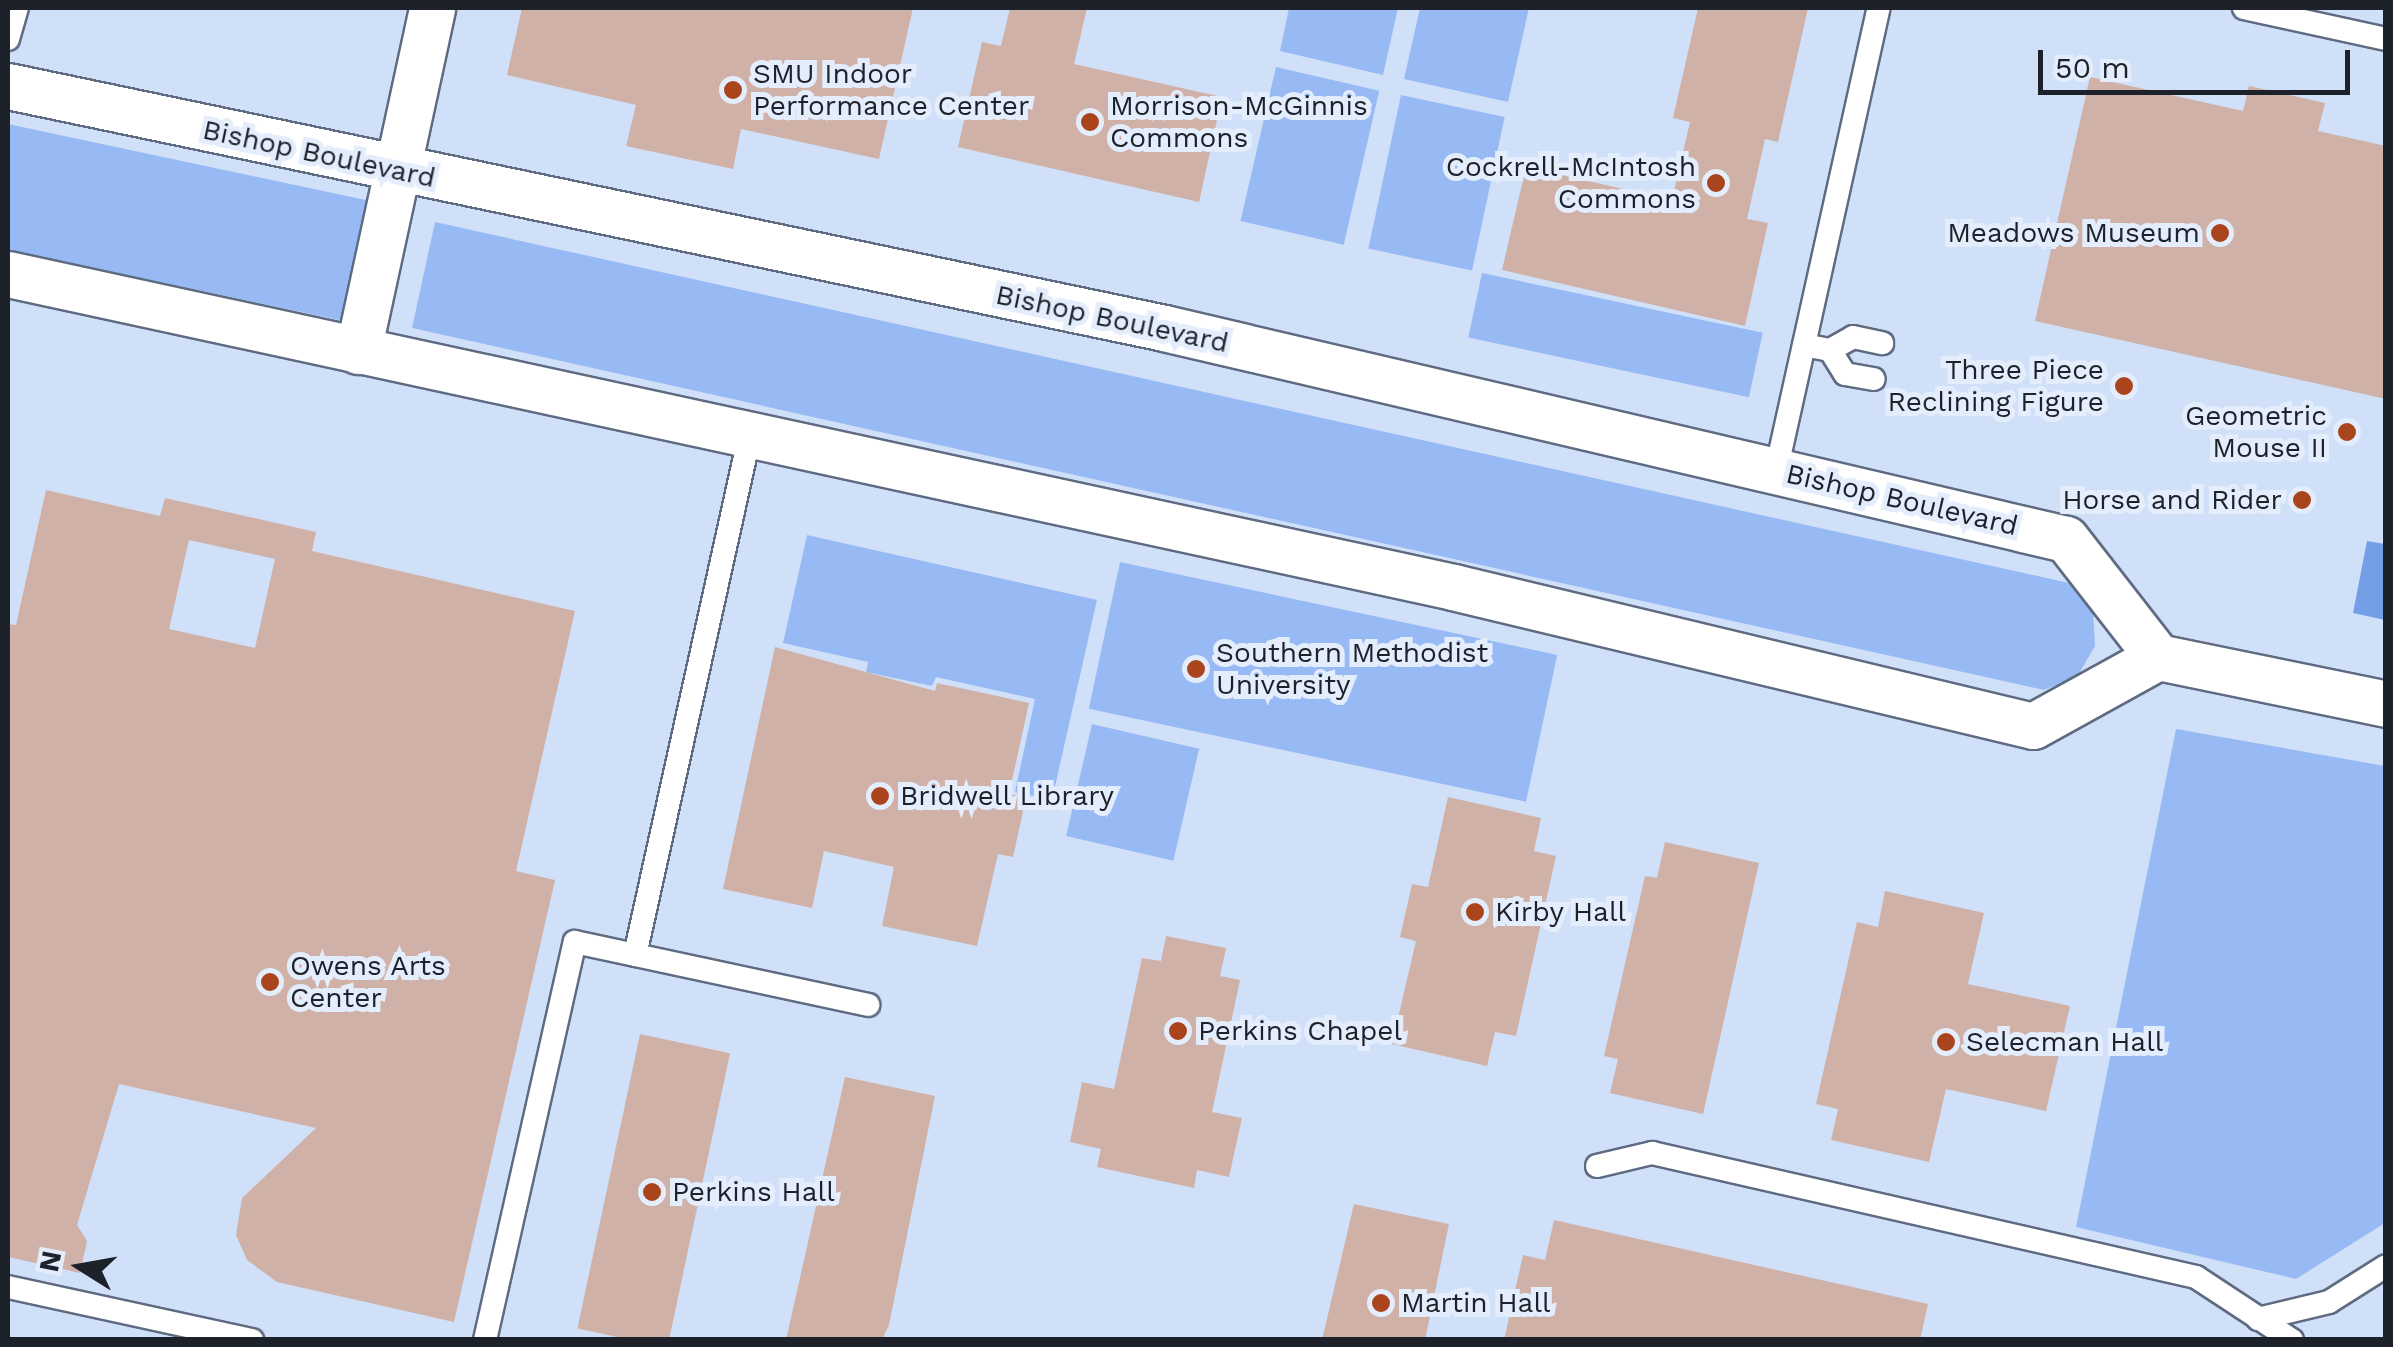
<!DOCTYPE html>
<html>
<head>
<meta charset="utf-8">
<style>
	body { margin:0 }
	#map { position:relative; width:2393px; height:1347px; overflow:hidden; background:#d1e0f9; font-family:"Work Sans",sans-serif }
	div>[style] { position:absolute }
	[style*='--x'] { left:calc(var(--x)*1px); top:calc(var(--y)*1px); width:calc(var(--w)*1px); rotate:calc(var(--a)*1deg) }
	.green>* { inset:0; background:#98baf4; transform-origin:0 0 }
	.water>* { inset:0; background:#749fe7 }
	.building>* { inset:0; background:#cfb1a7; transform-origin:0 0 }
	.roads { filter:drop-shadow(2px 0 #5e6b81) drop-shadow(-2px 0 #5e6b81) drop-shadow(0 2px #5e6b81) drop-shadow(0 -2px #5e6b81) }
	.service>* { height:22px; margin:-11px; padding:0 11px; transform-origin:11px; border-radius:11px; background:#fff }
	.minor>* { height:45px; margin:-22.5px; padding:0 22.5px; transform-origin:22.5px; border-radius:22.5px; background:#fff }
	.dots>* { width:28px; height:28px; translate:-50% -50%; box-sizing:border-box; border:5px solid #e4edfc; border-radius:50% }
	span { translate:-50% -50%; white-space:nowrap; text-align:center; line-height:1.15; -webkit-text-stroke:10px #e4edfc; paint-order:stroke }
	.poi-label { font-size:28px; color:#1c212a }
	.left { translate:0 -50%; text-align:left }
	.right { translate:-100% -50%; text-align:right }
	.street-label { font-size:28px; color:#1c212a }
	.frame { position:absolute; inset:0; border:10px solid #1c212a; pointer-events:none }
	.north { position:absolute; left:30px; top:1217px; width:100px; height:100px; -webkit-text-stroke:8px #e4edfc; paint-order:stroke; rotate:281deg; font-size:28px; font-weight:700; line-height:40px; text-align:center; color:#1c212a }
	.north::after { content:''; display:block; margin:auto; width:35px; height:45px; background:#1c212a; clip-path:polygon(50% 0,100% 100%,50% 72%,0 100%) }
	.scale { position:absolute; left:2038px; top:50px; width:312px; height:45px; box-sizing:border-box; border:5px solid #1c212a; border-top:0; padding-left:12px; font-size:30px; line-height:35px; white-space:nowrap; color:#1c212a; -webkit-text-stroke:8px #e4edfc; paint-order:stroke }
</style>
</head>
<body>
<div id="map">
	<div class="green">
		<i style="clip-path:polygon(1289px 8px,1398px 8px,1383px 75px,1280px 51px)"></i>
		<i style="clip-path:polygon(1420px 8px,1529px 8px,1508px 102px,1404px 79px)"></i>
		<i style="left:1276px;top:67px;width:106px;height:158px;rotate:13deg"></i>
		<i style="left:1401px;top:95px;width:106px;height:157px;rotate:12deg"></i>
		<i style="left:8px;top:124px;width:367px;height:123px;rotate:12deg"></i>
		<i style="clip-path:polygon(435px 222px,2069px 583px,2093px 610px,2095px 646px,2077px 677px,2044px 690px,412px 328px)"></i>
		<i style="left:1482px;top:273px;width:287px;height:66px;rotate:12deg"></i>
		<i style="clip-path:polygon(807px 535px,1097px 600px,1052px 800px,1015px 792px,1035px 699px,936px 677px,932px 686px,866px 672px,868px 662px,783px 643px)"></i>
		<i style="left:1120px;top:562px;width:447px;height:150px;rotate:12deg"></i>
		<i style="left:1092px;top:724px;width:110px;height:115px;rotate:13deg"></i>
		<i style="clip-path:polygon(2176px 729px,2385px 766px,2385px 1223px,2296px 1279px,2076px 1227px)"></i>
	</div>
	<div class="water">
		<i style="clip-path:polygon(2367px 541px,2385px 544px,2385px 620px,2353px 613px)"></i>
	</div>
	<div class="building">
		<i style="clip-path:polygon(522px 8px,913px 8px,879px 159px,741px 129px,733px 169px,626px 146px,636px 105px,507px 75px)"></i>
		<i style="clip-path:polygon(1010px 8px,1087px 8px,1074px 64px,1222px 97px,1199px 202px,958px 147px,982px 42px,1001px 46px)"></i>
		<i style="clip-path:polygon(1698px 8px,1808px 8px,1778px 142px,1765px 139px,1747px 219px,1768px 223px,1745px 326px,1502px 270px,1526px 167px,1672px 200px,1690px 122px,1673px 118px)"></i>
		<i style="clip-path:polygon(2090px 77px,2243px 111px,2249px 86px,2325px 103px,2318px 131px,2386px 146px,2386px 399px,2035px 321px)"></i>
		<i style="clip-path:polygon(evenodd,46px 490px,160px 516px,165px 498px,316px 532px,312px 551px,575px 611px,516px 871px,555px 880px,454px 1322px,277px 1282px,247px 1260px,236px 1235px,242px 1198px,316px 1128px,119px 1084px,77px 1225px,87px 1241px,80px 1273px,8px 1257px,8px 624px,16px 625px,46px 490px,189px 540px,275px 559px,255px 648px,169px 629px,189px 540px)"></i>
		<i style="clip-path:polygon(775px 647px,935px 691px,937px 683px,1029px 703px,1009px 794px,1026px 798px,1013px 857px,998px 854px,977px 946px,882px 926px,894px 867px,824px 851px,812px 908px,723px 889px)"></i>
		<i style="clip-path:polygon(1448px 797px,1541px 818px,1534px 851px,1556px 856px,1516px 1036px,1495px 1032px,1487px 1066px,1392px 1044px,1416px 941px,1400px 937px,1412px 884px,1428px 887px)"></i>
		<i style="clip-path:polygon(1665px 842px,1759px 863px,1703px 1114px,1610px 1093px,1618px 1059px,1604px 1056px,1645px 876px,1657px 878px)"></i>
		<i style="clip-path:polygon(1885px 891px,1984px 913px,1968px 984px,2070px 1006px,2046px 1111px,1946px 1089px,1929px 1162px,1831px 1140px,1838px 1109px,1816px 1104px,1857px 922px,1878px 927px)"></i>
		<i style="clip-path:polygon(1166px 936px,1226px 948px,1220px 976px,1240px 980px,1212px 1112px,1242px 1118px,1229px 1177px,1197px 1170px,1194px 1188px,1097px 1167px,1101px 1149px,1070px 1142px,1082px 1082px,1114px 1089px,1142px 958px,1161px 961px)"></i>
		<i style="left:640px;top:1034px;width:92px;height:301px;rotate:12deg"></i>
		<i style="clip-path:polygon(845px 1077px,935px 1096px,889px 1325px,882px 1340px,786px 1340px)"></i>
		<i style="clip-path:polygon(1354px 1204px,1449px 1224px,1425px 1340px,1322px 1340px)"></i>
		<i style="clip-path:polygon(1554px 1220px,1928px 1304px,1920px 1340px,1504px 1340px,1523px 1255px,1545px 1260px)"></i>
	</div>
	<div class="roads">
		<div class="service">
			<i style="--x:2244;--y:8;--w:145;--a:12.3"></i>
			<i style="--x:8;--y:39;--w:32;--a:-74"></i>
			<i style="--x:1804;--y:345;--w:26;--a:11"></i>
			<i style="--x:1830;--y:350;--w:26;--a:-29"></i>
			<i style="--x:1853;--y:337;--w:30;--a:12"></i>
			<i style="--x:1830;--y:350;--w:28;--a:58"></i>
			<i style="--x:1845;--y:374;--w:29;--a:10"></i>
			<i style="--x:1776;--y:471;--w:474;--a:-77.5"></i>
			<i style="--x:635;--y:955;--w:534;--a:-77.55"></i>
			<i style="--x:1597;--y:1166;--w:57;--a:-13.3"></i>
			<i style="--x:1652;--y:1153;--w:558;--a:12.84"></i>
			<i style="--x:2196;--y:1277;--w:115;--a:33.3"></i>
			<i style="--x:8;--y:1287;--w:250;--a:12.3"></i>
			<i style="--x:2258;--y:1319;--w:73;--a:-13.5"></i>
			<i style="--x:2329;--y:1302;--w:67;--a:-32.3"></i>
			<i style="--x:485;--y:1340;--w:408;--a:-77.3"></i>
			<i style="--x:575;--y:942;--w:300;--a:12.1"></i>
		</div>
		<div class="minor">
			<i style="--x:8;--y:86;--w:1181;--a:11.82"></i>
			<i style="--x:1164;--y:328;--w:926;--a:13.17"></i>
			<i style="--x:2066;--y:539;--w:150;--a:52.1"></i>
			<i style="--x:8;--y:274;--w:1479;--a:12.22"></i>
			<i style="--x:1453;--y:587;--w:596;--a:13.48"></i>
			<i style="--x:2033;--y:726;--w:143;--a:-28.9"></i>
			<i style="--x:2158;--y:657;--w:233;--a:11.6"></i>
			<i style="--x:358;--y:351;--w:351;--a:-77.8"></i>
		</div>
	</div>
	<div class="dots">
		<i style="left:733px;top:90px;background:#aa441c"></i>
		<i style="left:1090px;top:122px;background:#aa441c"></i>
		<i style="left:1716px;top:183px;background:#aa441c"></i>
		<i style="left:2220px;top:233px;background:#aa441c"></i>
		<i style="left:2124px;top:386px;background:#aa441c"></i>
		<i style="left:2347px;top:432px;background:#aa441c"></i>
		<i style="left:2302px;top:500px;background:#aa441c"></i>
		<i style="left:1196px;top:669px;background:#aa441c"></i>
		<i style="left:880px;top:796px;background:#aa441c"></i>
		<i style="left:1475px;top:912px;background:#aa441c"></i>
		<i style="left:270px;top:982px;background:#aa441c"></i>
		<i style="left:1178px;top:1031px;background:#aa441c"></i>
		<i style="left:1946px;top:1042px;background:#aa441c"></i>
		<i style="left:652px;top:1192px;background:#aa441c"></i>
		<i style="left:1381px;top:1303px;background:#aa441c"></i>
	</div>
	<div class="poi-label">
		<span class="left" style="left:753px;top:90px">SMU Indoor<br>Performance Center</span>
		<span class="left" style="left:1110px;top:122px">Morrison-McGinnis<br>Commons</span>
		<span class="right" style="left:1696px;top:183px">Cockrell-McIntosh<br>Commons</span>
		<span class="right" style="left:2200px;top:233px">Meadows Museum</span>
		<span class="right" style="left:2104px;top:386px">Three Piece<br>Reclining Figure</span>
		<span class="right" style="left:2327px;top:432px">Geometric<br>Mouse II</span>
		<span class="right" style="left:2282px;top:500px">Horse and Rider</span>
		<span class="left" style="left:1216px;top:669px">Southern Methodist<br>University</span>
		<span class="left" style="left:900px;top:796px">Bridwell Library</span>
		<span class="left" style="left:1495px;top:912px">Kirby Hall</span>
		<span class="left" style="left:290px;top:982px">Owens Arts<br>Center</span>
		<span class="left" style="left:1198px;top:1031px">Perkins Chapel</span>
		<span class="left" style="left:1966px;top:1042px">Selecman Hall</span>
		<span class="left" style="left:672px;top:1192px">Perkins Hall</span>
		<span class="left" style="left:1401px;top:1303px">Martin Hall</span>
	</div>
	<div class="street-label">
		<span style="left:319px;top:154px;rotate:12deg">Bishop Boulevard</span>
		<span style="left:1112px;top:319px;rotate:12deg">Bishop Boulevard</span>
		<span style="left:1902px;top:500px;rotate:13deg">Bishop Boulevard</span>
	</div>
	<div class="frame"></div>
	<div class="north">N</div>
	<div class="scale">50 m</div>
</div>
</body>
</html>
